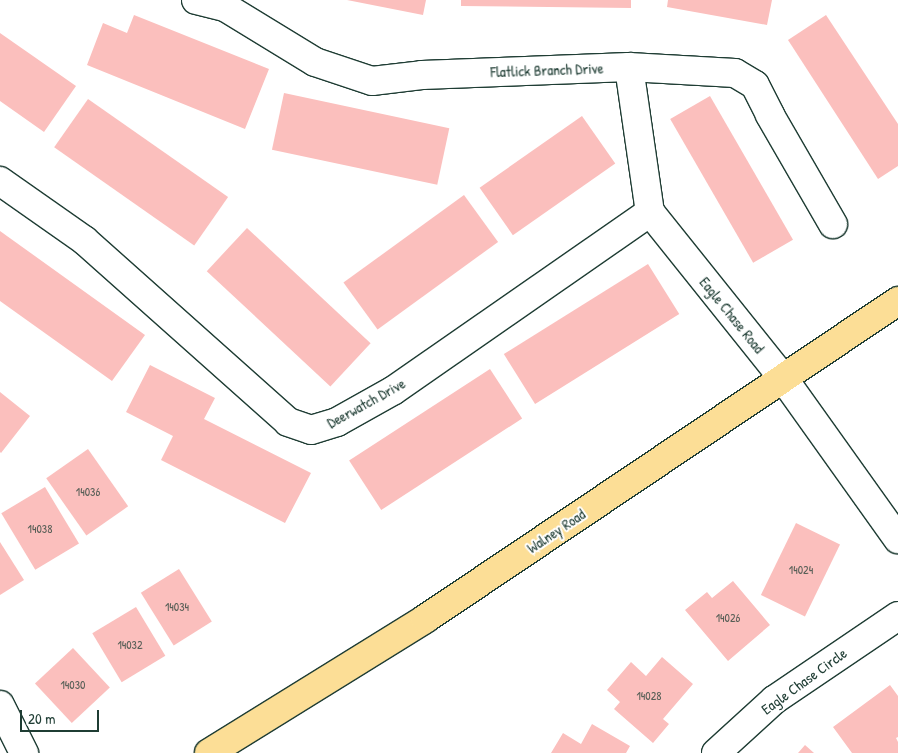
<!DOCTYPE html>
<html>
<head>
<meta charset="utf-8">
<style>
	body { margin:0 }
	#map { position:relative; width:898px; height:753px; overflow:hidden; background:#fff; font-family:"Patrick Hand",sans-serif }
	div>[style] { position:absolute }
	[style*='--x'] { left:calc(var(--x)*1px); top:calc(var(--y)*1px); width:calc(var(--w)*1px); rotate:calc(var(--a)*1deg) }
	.building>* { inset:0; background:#fbbfbd; transform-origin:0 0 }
	.roads { filter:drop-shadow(1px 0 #1f3d34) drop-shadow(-1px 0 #1f3d34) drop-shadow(0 1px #1f3d34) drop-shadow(0 -1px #1f3d34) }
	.minor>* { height:28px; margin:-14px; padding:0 14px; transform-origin:14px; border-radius:14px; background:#fff }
	.major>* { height:28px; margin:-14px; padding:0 14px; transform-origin:14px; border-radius:14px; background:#fcde96 }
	span { translate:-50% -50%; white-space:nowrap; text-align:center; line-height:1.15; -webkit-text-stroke:4px #fff; paint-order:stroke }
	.number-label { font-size:12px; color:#565e56 }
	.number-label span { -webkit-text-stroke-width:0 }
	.street-label { font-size:15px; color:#1f3d34 }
	.scale { position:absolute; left:20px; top:710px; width:79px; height:22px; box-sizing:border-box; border:2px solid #1f3d34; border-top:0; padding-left:6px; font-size:15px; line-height:18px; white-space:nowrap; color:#1f3d34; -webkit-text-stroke:4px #fff; paint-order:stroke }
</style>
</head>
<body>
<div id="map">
	<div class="building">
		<i style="clip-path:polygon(347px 0,426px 0,423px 15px)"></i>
		<i style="clip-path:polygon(461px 0,631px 0,631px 8px,461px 6px)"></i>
		<i style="clip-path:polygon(668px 0,772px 0,767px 25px,667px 7px)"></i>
		<i style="clip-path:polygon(134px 15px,269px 69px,245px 129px,87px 65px,103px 23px,127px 33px)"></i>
		<i style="clip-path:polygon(826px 15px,898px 124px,898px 166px,878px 179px,788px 40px)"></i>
		<i style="clip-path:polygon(0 33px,76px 86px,44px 132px,0 101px)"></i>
		<i style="left:284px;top:93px;width:169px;height:58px;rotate:12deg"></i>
		<i style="left:710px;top:96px;width:166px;height:46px;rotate:60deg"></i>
		<i style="left:88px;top:99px;width:171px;height:59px;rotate:35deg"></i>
		<i style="left:582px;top:116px;width:58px;height:125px;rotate:55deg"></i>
		<i style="left:464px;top:195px;width:58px;height:149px;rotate:54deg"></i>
		<i style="left:247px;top:228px;width:169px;height:59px;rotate:43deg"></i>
		<i style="clip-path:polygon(0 231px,145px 335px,112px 381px,0 301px)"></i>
		<i style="left:648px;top:264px;width:59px;height:170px;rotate:58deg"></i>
		<i style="clip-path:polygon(150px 365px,215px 398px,204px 419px,311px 473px,285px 523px,161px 460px,173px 436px,126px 412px)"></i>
		<i style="left:490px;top:369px;width:59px;height:168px;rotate:57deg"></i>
		<i style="clip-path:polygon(0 392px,30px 416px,1px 453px,0 452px)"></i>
		<i style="left:88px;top:449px;width:70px;height:51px;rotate:55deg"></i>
		<i style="left:45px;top:487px;width:66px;height:51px;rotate:59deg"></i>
		<i style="left:796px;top:523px;width:49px;height:80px;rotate:26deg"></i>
		<i style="clip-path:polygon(0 542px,24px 580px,0 595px)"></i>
		<i style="left:179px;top:569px;width:62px;height:45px;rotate:58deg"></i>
		<i style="clip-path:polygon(733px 581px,770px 625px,728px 661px,685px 610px,707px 592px,712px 598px)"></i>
		<i style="left:136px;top:607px;width:57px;height:51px;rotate:59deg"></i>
		<i style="left:73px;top:648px;width:54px;height:52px;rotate:47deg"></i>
		<i style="clip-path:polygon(662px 657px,693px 684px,663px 719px,669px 724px,653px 743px,614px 709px,620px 702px,607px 690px,631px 662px,646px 676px)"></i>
		<i style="clip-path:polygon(890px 685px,898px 696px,898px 737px,896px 738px,898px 742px,898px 753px,852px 753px,833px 727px)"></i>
		<i style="clip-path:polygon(592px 724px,630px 746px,626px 753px,551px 753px,563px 733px,581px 744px)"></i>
		<i style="clip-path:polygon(805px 745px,814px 753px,798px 753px)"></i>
	</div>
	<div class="roads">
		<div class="minor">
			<i style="--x:196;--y:0;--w:30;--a:14"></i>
			<i style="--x:225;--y:7;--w:105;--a:31.4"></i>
			<i style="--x:315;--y:62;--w:60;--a:18.4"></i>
			<i style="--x:372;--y:81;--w:50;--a:-6.8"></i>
			<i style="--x:422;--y:75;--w:207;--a:-2.2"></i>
			<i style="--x:629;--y:67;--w:106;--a:3.2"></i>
			<i style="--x:735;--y:73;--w:23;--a:31"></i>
			<i style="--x:755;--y:85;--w:34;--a:63"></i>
			<i style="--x:770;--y:115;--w:126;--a:60"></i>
			<i style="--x:629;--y:67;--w:147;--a:81.8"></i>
			<i style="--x:650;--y:212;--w:213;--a:51.3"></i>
			<i style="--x:783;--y:378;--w:198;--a:54.5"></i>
			<i style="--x:0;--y:181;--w:103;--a:35.1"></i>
			<i style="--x:84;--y:240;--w:273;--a:41.7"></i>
			<i style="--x:288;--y:422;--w:24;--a:19"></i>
			<i style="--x:311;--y:430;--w:27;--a:-17"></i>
			<i style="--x:337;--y:422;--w:65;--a:-29.3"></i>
			<i style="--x:394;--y:390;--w:312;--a:-34.8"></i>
			<i style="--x:0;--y:705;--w:54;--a:63.4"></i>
			<i style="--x:716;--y:753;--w:79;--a:-42.4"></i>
			<i style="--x:774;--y:700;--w:150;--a:-34.1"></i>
		</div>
		<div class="major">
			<i style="--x:209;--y:753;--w:254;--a:-31.8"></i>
			<i style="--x:425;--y:619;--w:570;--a:-33.91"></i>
		</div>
	</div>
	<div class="number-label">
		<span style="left:88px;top:492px">14036</span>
		<span style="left:40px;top:529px">14038</span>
		<span style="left:801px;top:570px">14024</span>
		<span style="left:177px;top:607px">14034</span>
		<span style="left:728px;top:618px">14026</span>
		<span style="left:130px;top:645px">14032</span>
		<span style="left:73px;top:685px">14030</span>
		<span style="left:649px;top:696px">14028</span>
	</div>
	<div class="street-label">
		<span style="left:547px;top:70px;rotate:-2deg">Flatlick Branch Drive</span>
		<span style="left:732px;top:315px;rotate:51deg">Eagle Chase Road</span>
		<span style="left:366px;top:403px;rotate:-29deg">Deerwatch Drive</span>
		<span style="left:556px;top:531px;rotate:-34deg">Walney Road</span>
		<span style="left:804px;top:681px;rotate:-36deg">Eagle Chase Circle</span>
	</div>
	<div class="scale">20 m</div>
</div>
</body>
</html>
